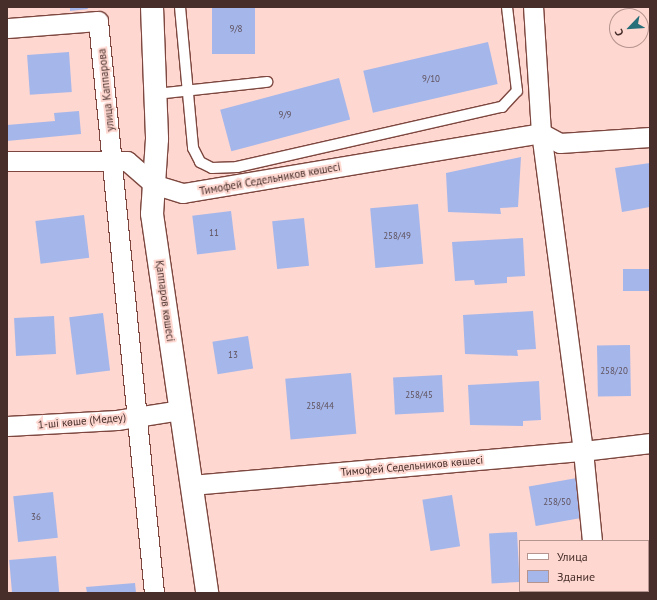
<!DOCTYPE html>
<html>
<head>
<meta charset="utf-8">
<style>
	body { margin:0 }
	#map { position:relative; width:657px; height:600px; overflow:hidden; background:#fed7d0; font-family:"PT Sans",sans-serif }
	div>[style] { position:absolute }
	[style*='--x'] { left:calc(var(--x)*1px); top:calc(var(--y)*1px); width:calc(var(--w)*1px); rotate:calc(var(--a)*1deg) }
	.building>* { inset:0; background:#a5b6ea; transform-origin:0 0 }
	.roads { filter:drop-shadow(1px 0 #7d473f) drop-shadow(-1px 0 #7d473f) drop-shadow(0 1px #7d473f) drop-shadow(0 -1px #7d473f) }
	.lane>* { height:10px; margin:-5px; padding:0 5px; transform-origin:5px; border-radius:5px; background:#fff }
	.street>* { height:19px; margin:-9.5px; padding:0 9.5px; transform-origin:9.5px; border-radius:9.5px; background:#fff }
	.secondary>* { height:22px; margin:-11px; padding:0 11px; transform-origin:11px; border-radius:11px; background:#fff }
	span { translate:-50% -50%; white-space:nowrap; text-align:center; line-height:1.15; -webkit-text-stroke:4px #fed7d0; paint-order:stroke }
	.number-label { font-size:9px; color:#5e505a }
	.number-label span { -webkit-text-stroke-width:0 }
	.street-label { font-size:11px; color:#472e2a }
	.frame { position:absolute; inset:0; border:8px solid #472e2a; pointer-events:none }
	.legend { position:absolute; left:519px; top:540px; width:130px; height:52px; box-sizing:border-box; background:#fed7d0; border:1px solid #b5938e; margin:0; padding:5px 7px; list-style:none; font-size:12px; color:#472e2a }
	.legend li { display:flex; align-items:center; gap:8px; height:20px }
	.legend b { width:20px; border:1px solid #b5938e }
	.north { position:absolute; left:609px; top:8px; width:40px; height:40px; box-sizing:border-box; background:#fed7d0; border:1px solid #b5938e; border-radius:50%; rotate:245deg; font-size:11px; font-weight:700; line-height:16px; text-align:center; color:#472e2a }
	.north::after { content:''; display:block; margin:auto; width:14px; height:18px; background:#266e7a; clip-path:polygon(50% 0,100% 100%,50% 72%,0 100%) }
</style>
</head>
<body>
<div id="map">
	<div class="building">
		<i style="clip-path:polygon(70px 7px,87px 7px,88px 9px,70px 11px)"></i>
		<i style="left:212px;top:7px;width:43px;height:47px"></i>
		<i style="left:488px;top:42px;width:43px;height:128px;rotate:77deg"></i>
		<i style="left:69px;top:52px;width:40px;height:42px;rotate:86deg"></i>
		<i style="left:339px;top:78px;width:43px;height:123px;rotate:75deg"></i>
		<i style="clip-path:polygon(79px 111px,81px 134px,7px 141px,7px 125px,55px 121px,54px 113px)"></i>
		<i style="clip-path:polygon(521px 157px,518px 207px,500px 208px,501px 214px,448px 212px,446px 173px)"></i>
		<i style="clip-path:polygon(650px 163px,650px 207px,622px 212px,615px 168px)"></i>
		<i style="left:418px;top:204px;width:60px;height:48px;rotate:85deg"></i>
		<i style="left:231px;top:211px;width:39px;height:39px;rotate:83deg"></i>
		<i style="left:84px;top:215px;width:43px;height:49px;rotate:83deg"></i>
		<i style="left:304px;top:218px;width:48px;height:32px;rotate:84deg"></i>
		<i style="clip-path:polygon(523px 238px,525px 276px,507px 277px,507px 283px,475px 285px,474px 280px,455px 281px,452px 242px)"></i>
		<i style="left:650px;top:269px;width:22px;height:27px;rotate:90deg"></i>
		<i style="clip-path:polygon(533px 311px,536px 349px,517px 350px,518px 356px,465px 354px,463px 315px)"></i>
		<i style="left:103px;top:313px;width:58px;height:34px;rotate:83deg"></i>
		<i style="left:54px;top:316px;width:38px;height:40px;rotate:87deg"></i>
		<i style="left:248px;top:336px;width:33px;height:36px;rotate:81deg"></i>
		<i style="left:630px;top:345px;width:51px;height:33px;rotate:89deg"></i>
		<i style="left:351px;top:373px;width:61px;height:66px;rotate:85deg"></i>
		<i style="left:442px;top:375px;width:37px;height:49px;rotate:87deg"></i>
		<i style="clip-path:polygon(539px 381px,541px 420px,523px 421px,523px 426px,470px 425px,468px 385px)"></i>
		<i style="left:577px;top:478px;width:40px;height:49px;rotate:80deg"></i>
		<i style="left:53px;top:492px;width:46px;height:40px;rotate:84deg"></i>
		<i style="left:452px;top:495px;width:52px;height:30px;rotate:81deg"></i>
		<i style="left:517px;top:532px;width:50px;height:28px;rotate:87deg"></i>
		<i style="left:56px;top:556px;width:37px;height:47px;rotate:85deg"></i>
		<i style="clip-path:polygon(135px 583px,136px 593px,87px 593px,86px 587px)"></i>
	</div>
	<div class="roads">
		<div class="lane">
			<i style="--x:180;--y:7;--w:142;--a:84.7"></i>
			<i style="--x:193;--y:148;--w:16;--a:63"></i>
			<i style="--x:200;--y:162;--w:13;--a:27"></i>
			<i style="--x:212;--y:168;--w:25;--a:-2"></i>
			<i style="--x:237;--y:167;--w:272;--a:-12.8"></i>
			<i style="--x:502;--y:107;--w:22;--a:-47"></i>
			<i style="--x:517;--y:91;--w:85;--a:-96.8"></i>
			<i style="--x:156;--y:94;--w:112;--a:-6.2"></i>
		</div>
		<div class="street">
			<i style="--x:7;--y:28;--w:91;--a:-4.4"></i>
			<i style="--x:98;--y:21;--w:575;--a:84.41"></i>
			<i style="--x:7;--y:161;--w:120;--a:0"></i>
			<i style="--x:127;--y:161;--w:35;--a:41"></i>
			<i style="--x:153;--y:184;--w:31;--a:17"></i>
			<i style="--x:183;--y:193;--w:363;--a:-9.5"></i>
			<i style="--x:541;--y:133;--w:21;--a:28"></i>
			<i style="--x:560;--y:143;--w:90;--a:-3.8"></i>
			<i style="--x:7;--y:426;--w:110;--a:-3.1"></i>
			<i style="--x:117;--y:420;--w:65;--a:-8.9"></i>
			<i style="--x:192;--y:485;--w:392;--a:-5"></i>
			<i style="--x:583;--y:451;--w:321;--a:-97.5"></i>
			<i style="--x:541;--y:133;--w:126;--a:-93.6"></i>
			<i style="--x:592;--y:541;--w:90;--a:-95.7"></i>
			<i style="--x:583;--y:451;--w:67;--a:-6.8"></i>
			<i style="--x:598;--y:591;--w:2;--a:90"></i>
		</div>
		<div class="secondary">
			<i style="--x:152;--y:7;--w:132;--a:87.8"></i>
			<i style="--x:157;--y:139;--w:75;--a:93.8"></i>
			<i style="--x:152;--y:214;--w:383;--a:81.7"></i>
		</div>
	</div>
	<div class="number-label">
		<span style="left:236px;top:29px">9/8</span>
		<span style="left:431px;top:79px">9/10</span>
		<span style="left:285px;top:115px">9/9</span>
		<span style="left:214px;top:233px">11</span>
		<span style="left:397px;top:236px">258/49</span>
		<span style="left:233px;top:355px">13</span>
		<span style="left:614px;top:371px">258/20</span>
		<span style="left:419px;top:395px">258/45</span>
		<span style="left:320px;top:406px">258/44</span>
		<span style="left:557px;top:502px">258/50</span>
		<span style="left:36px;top:517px">36</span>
	</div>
	<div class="street-label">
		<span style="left:106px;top:90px;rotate:-96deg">улица Каппарова</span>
		<span style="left:270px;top:179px;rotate:-10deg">Тимофей Седельников көшесі</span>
		<span style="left:165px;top:301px;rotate:82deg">Қаппаров көшесі</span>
		<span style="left:82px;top:421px;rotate:-5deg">1-ші көше (Медеу)</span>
		<span style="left:412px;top:466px;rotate:-5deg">Тимофей Седельников көшесі</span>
	</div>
	<div class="frame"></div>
	<ul class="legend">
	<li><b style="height:5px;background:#fff"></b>Улица</li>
	<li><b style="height:11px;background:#a5b6ea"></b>Здание</li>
	</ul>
	<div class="north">С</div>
</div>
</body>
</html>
